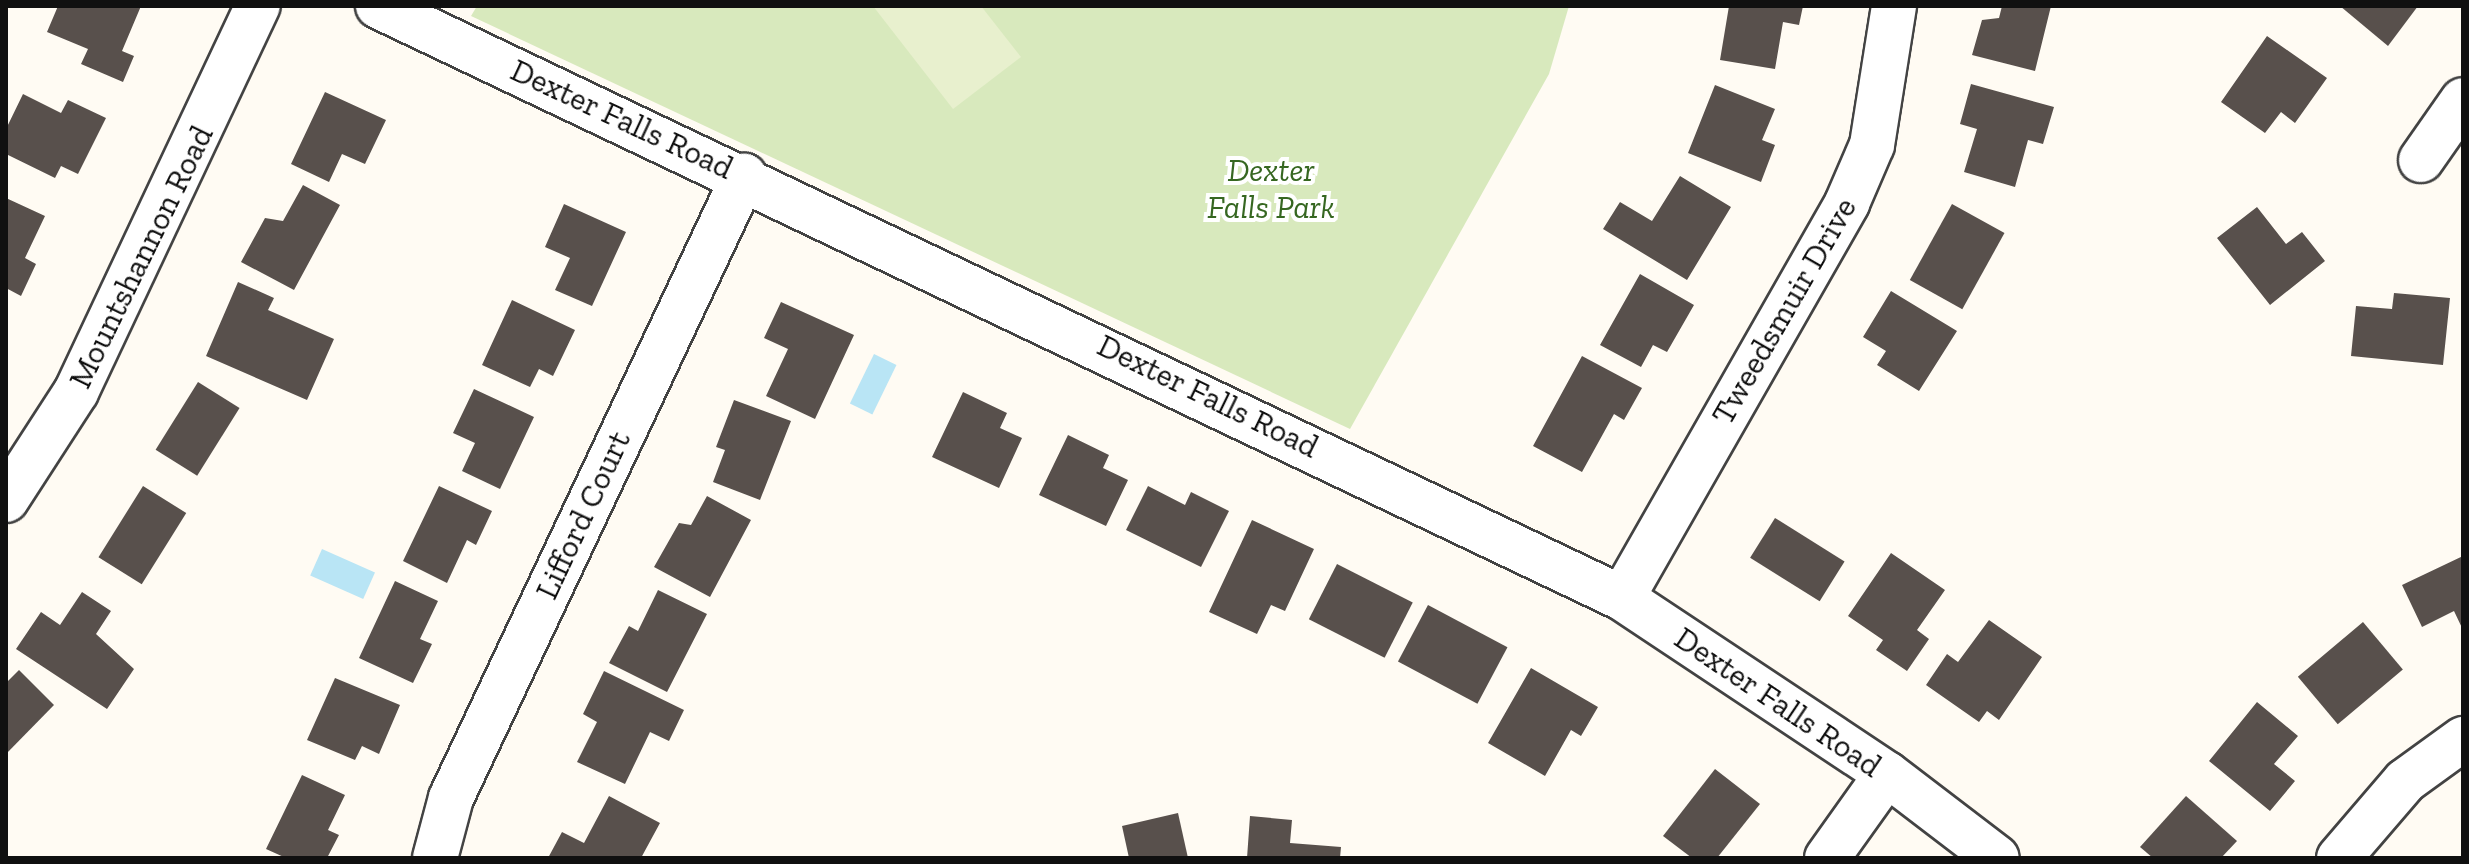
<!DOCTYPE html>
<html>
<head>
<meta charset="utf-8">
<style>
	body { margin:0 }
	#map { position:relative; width:2469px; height:864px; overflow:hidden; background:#fffbf3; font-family:"Zilla Slab",serif }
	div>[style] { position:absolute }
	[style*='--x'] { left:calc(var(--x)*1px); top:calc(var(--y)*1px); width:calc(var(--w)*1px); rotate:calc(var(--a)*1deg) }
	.green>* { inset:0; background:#d8e9bd }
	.pitch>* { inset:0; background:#e8f0ce }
	.water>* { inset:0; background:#b9e5f5; transform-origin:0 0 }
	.building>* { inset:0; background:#58504c; transform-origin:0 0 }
	.roads { filter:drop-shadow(2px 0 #434343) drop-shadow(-2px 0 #434343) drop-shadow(0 2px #434343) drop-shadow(0 -2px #434343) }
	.minor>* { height:44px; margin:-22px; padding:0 22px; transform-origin:22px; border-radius:22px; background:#fff }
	span { translate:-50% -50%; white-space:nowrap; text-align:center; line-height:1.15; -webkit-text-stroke:8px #fff; paint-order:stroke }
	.street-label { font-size:32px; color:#101010 }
	.park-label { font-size:32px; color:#366721; font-style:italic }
	.frame { position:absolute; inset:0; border:8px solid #101010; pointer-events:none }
</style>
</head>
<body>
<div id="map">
	<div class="green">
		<i style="clip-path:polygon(477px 6px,1569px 6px,1549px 74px,1350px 429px,471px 16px)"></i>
	</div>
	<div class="pitch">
		<i style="clip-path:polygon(873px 6px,981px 6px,1021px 57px,953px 109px)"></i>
	</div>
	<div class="water">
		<i style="left:874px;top:354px;width:25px;height:55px;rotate:26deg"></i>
		<i style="left:322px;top:549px;width:58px;height:29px;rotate:24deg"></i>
	</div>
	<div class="building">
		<i style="clip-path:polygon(58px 6px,141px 6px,122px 51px,134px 56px,123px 82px,81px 64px,88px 49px,47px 32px)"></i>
		<i style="clip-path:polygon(1729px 6px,1803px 6px,1799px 25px,1783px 22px,1775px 69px,1720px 60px)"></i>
		<i style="clip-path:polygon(2002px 6px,2051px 6px,2035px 71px,1972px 55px,1982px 20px,1999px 18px)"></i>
		<i style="clip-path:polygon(2340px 6px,2418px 6px,2388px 46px)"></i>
		<i style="clip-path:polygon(2267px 36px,2327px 78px,2295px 123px,2281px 112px,2265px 133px,2221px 102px)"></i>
		<i style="clip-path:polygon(1971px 84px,2054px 107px,2043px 144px,2028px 140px,2015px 187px,1964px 172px,1977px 129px,1960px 124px)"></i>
		<i style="clip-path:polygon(1715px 85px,1775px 109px,1762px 140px,1775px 145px,1761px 182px,1688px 153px)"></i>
		<i style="clip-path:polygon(325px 92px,386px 120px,365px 164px,342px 154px,329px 182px,291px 164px)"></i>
		<i style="clip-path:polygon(23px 94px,61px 113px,68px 100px,106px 118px,78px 174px,61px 166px,55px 178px,6px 154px,6px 129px)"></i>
		<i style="clip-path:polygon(1680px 176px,1731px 207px,1687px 280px,1603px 229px,1620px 202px,1652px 221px)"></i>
		<i style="clip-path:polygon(303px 185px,340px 205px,294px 290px,241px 262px,265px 218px,283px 221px)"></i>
		<i style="clip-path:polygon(6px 198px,45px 216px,25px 258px,36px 264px,21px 296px,6px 288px)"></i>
		<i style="clip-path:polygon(564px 204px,626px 232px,592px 306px,555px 290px,570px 258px,545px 247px)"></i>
		<i style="left:1952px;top:204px;width:60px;height:87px;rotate:29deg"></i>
		<i style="clip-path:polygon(2257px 207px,2286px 244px,2302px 232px,2325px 261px,2270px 305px,2217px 238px)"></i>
		<i style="clip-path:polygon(1640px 274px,1694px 305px,1667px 352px,1653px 345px,1641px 367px,1600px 345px)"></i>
		<i style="clip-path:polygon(238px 282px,274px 298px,268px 310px,334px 339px,307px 400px,206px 356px)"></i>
		<i style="clip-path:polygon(1891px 291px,1957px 331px,1919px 391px,1877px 365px,1886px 351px,1863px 337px)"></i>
		<i style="clip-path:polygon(2394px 293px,2450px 298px,2443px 365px,2351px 356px,2356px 306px,2392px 309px)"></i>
		<i style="clip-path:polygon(512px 300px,575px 330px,553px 376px,539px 369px,530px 387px,482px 365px)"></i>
		<i style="clip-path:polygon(781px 302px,854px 335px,815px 419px,766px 396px,788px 349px,764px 338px)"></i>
		<i style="clip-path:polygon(1582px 356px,1642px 388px,1624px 420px,1614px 414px,1582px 472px,1533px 446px)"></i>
		<i style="left:198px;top:382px;width:49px;height:80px;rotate:32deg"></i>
		<i style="clip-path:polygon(474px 389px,534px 417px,500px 489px,462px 471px,475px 443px,453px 433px)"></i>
		<i style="clip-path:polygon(963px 392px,1007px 413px,1000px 428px,1022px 438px,999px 488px,932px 457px)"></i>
		<i style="clip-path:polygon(734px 400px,791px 421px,760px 500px,713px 482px,725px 450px,716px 447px)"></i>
		<i style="clip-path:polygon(1068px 435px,1109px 455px,1103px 468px,1128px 480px,1106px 526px,1039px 495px)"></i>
		<i style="left:143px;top:486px;width:51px;height:84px;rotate:32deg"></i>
		<i style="clip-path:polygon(439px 486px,492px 511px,476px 545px,467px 540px,447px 583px,403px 561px)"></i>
		<i style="clip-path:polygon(1148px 486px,1185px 505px,1191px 492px,1229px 511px,1201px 567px,1126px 530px)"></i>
		<i style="clip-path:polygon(707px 496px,751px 520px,710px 597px,654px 567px,679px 523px,691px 525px)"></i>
		<i style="left:1775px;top:518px;width:82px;height:47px;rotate:32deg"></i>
		<i style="clip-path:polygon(1252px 520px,1314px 549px,1285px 611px,1271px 605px,1257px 634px,1209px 612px)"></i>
		<i style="clip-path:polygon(1891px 553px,1945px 590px,1917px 630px,1929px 639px,1907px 671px,1876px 650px,1883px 640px,1848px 616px)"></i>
		<i style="clip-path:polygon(2463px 556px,2463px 630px,2454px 611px,2422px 627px,2402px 585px)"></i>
		<i style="left:1337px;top:564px;width:85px;height:62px;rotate:27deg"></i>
		<i style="clip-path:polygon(395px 581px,438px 601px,420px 639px,432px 644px,413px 683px,359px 658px)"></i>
		<i style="clip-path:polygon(658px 590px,707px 614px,667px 692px,609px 663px,629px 626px,638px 631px)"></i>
		<i style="clip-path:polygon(82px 592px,111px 611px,96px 634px,134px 669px,107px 709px,16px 649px,41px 612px,60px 625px)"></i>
		<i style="left:1428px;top:605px;width:90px;height:64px;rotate:28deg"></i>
		<i style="clip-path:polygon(1989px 620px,2042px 657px,1999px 720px,1987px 711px,1979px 722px,1926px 685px,1947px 654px,1958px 662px)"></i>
		<i style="left:2363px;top:622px;width:62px;height:85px;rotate:50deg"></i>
		<i style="clip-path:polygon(1531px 668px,1598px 707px,1581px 736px,1571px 730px,1545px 776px,1488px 743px)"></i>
		<i style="clip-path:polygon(19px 670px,54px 705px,6px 754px,6px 683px)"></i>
		<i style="clip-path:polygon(604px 671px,684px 710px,669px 741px,650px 732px,625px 784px,577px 762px,597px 722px,583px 714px)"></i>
		<i style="clip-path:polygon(335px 678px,400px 705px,379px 754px,362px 746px,355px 760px,307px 740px)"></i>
		<i style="clip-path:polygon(2257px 702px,2298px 736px,2274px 764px,2295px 781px,2270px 811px,2209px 761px)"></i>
		<i style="clip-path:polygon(1715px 769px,1760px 804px,1717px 858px,1692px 858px,1663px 836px)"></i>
		<i style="clip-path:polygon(302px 775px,345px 795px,328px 830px,339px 835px,327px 858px,286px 858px,266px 849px)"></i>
		<i style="clip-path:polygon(609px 796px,660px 823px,641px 858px,548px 858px,562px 832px,584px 843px)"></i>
		<i style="clip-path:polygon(2186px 796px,2237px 841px,2221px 858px,2153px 858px,2140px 847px)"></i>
		<i style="clip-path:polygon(1178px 813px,1188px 858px,1129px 858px,1122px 826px)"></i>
		<i style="clip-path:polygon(1250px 816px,1292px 820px,1290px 843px,1341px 847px,1340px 858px,1247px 858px)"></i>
	</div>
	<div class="roads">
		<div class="minor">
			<i style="--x:378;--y:6;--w:1378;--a:25.45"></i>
			<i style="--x:1622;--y:598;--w:318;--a:33.6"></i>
			<i style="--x:1887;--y:774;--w:138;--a:37.4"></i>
			<i style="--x:2421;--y:160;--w:73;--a:-55"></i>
			<i style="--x:6;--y:500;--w:129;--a:-57.1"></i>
			<i style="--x:76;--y:392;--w:427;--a:-64.8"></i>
			<i style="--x:1622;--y:598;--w:455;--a:-60.3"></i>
			<i style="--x:1847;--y:203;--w:63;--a:-66.7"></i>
			<i style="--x:1872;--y:145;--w:141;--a:-81"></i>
			<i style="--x:435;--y:858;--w:62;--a:-75.1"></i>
			<i style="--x:451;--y:798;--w:688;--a:-64.78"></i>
			<i style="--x:1827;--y:858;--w:103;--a:-54.5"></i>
			<i style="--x:2339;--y:858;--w:101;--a:-49.4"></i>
			<i style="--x:2405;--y:781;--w:72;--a:-35.9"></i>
		</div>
	</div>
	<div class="street-label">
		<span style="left:622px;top:119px;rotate:25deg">Dexter Falls Road</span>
		<span style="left:141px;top:257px;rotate:-64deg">Mountshannon Road</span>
		<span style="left:1784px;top:311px;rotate:-60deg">Tweedsmuir Drive</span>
		<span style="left:1208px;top:396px;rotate:26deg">Dexter Falls Road</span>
		<span style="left:583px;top:515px;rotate:-65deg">Lifford Court</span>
		<span style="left:1778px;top:702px;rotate:34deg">Dexter Falls Road</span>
	</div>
	<div class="park-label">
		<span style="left:1271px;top:189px">Dexter<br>Falls Park</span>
	</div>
	<div class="frame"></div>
</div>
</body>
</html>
